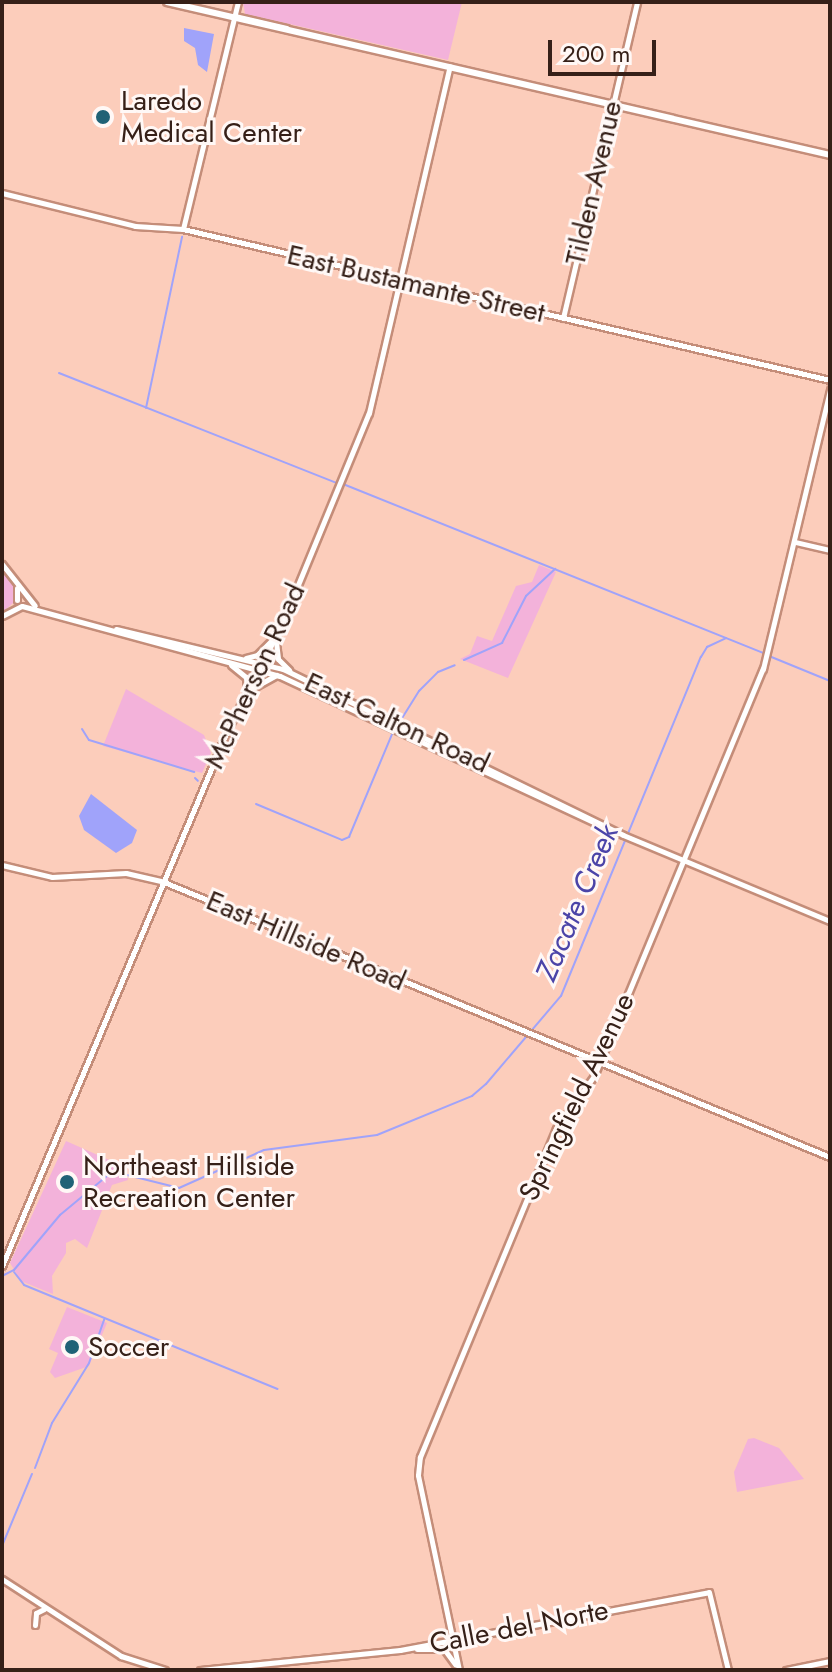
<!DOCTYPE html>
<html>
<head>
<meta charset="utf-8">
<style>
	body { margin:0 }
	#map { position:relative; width:832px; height:1672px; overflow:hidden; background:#fccdbb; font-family:Jost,sans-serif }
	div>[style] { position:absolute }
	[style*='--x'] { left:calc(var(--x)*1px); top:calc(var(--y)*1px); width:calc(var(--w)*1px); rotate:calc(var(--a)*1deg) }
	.green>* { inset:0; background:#f3b2da }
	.water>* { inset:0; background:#a0a3fa }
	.stream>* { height:2px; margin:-1px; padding:0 1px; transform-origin:1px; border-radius:1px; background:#a0a3fa }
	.roads { filter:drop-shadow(2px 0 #c48d79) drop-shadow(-2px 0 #c48d79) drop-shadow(0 2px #c48d79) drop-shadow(0 -2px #c48d79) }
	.secondary>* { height:5px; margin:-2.5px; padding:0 2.5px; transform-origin:2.5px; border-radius:2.5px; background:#fff }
	.primary>* { height:6px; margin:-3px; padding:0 3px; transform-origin:3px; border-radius:3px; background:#fff }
	.dots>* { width:22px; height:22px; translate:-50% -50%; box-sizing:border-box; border:4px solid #fff8f6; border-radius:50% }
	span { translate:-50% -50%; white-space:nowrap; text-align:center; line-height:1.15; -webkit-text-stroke:6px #fff8f6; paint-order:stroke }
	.poi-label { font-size:28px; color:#362018 }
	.left { translate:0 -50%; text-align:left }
	.street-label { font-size:28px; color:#362018 }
	.water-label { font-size:30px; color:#4b44a8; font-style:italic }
	.frame { position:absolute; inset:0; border:4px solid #362018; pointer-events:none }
	.scale { position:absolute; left:548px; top:40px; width:108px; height:36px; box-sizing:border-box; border:4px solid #362018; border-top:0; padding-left:10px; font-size:24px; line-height:28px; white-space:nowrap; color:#362018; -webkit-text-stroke:6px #fff8f6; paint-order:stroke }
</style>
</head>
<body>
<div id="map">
	<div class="green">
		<i style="clip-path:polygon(243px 2px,462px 2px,448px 60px,245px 14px)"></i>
		<i style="clip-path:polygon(539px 565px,556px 572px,508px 678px,460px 659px,470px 654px,477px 636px,492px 641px,516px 586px,532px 582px)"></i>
		<i style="clip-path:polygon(2px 568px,16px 587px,13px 603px,2px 613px)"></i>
		<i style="clip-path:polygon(126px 689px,204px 735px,211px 753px,202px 773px,103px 746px)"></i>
		<i style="clip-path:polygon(66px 1141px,125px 1167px,128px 1180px,112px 1185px,87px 1248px,75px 1239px,66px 1243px,66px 1253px,52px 1276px,53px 1294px,21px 1281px,10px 1263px)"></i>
		<i style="clip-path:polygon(67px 1307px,107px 1323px,89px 1366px,55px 1378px,50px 1372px,58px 1353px,49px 1349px)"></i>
		<i style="clip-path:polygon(754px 1438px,779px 1448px,804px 1479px,737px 1492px,734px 1472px,748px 1439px)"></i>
	</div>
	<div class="water">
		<i style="clip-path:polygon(184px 28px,214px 34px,207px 72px,198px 65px,195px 48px,184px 41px)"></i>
		<i style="clip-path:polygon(91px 794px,137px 830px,132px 843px,116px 853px,84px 830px,79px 816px)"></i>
	</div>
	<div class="stream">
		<i style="--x:59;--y:373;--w:299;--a:21.6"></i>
		<i style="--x:146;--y:408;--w:175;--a:-78.1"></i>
		<i style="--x:343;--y:484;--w:454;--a:21.9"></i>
		<i style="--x:769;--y:656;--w:66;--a:22.3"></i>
		<i style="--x:464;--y:660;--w:42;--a:-24.1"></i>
		<i style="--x:502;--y:643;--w:53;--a:-62.9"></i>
		<i style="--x:526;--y:596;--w:40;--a:-43"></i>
		<i style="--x:399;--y:723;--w:38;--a:-58"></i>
		<i style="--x:419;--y:691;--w:27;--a:-45"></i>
		<i style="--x:438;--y:672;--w:18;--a:-22"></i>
		<i style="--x:82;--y:729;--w:13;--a:58"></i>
		<i style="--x:89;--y:740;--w:110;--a:16.9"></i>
		<i style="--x:195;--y:778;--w:4;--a:45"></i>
		<i style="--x:256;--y:804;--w:93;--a:22.7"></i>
		<i style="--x:342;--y:840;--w:8;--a:-23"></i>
		<i style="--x:349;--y:837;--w:114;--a:-67.3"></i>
		<i style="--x:14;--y:1272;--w:16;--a:52"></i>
		<i style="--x:24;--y:1285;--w:274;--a:22.3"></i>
		<i style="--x:2;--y:1276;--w:13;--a:-27"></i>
		<i style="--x:14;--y:1270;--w:72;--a:-50.1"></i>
		<i style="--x:60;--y:1215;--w:61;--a:-39.7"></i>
		<i style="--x:107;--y:1176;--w:12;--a:-14"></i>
		<i style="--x:119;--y:1173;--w:62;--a:14"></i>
		<i style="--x:179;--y:1188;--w:93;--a:-24.1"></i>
		<i style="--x:264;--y:1150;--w:114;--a:-7.6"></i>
		<i style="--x:377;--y:1135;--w:103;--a:-22.3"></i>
		<i style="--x:472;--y:1096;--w:18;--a:-41"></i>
		<i style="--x:486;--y:1084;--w:116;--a:-49.6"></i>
		<i style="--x:561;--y:996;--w:367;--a:-67.6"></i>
		<i style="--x:701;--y:657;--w:12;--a:-59"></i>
		<i style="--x:707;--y:647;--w:21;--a:-25"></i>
		<i style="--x:35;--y:1468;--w:48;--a:-69.3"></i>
		<i style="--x:52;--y:1423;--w:70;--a:-58.3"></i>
		<i style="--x:89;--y:1363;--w:46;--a:-70.8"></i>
		<i style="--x:2;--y:1546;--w:78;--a:-67.4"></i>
	</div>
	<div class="roads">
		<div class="secondary">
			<i style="--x:2;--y:193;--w:137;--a:13.9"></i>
			<i style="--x:135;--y:226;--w:48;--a:3.6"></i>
			<i style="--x:183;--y:229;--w:664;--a:13.14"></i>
			<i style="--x:183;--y:229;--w:234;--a:-76.4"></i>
			<i style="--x:563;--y:318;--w:325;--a:-76.8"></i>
			<i style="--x:795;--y:542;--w:36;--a:13"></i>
			<i style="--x:2;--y:564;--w:53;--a:51.8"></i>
			<i style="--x:17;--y:600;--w:12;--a:-90"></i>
			<i style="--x:22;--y:606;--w:267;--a:15.2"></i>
			<i style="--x:280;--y:676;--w:367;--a:25"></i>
			<i style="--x:2;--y:616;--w:22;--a:-27"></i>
			<i style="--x:116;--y:629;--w:172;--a:13.5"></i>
			<i style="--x:283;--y:669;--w:378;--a:26"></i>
			<i style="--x:623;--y:835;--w:224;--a:22.6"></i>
			<i style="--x:276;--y:642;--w:17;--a:83"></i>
			<i style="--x:278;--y:659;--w:16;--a:45"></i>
			<i style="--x:246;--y:658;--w:11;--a:-15"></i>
			<i style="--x:257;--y:655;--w:25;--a:-45"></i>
			<i style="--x:231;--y:665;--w:19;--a:39"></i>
			<i style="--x:246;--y:677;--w:14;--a:86"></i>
			<i style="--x:251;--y:689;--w:29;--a:-29"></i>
			<i style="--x:2;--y:865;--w:51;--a:13.5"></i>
			<i style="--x:52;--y:877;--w:74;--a:-3.1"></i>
			<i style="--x:126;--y:873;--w:39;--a:13"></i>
			<i style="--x:164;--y:882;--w:721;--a:22.44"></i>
			<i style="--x:2;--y:1266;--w:580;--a:-67.19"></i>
			<i style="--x:227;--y:731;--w:118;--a:-62.8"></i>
			<i style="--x:281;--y:626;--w:230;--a:-67.6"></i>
			<i style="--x:369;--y:413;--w:356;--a:-76.9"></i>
			<i style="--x:2;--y:1579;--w:142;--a:32.9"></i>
			<i style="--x:121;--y:1656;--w:46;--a:17.7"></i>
			<i style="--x:35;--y:1625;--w:12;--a:-85"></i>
			<i style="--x:36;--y:1613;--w:9;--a:-27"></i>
			<i style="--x:417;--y:1649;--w:27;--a:0"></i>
			<i style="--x:444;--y:1649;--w:19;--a:54"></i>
			<i style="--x:200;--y:1670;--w:201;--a:-5.7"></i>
			<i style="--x:400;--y:1650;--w:314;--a:-10.6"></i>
			<i style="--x:709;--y:1592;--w:80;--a:76.3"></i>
			<i style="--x:459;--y:1670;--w:199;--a:-101.9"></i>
			<i style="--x:418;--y:1475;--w:18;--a:-84"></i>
			<i style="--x:420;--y:1457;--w:355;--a:-67.5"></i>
			<i style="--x:556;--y:1129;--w:65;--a:-54.4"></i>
			<i style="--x:594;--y:1076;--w:441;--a:-67.5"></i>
			<i style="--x:763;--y:669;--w:288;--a:-76.5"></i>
			<i style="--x:786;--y:1670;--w:45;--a:-11.6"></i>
		</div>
		<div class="primary">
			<i style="--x:167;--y:2;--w:680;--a:12.99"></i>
			<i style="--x:235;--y:17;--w:53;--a:13"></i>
		</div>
	</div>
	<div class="dots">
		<i style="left:103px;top:117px;background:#206276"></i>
		<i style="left:67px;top:1182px;background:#206276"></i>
		<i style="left:72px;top:1347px;background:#206276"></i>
	</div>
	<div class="poi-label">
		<span class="left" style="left:121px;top:117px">Laredo<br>Medical Center</span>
		<span class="left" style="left:83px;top:1182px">Northeast Hillside<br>Recreation Center</span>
		<span class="left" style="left:88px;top:1347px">Soccer</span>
	</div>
	<div class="street-label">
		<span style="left:594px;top:183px;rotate:-77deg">Tilden Avenue</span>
		<span style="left:416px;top:284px;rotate:13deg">East Bustamante Street</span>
		<span style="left:255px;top:676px;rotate:-65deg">McPherson Road</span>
		<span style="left:397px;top:723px;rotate:25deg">East Calton Road</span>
		<span style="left:306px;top:941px;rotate:23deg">East Hillside Road</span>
		<span style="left:577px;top:1097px;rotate:-64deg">Springfield Avenue</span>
		<span style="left:519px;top:1627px;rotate:-11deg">Calle del Norte</span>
	</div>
	<div class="water-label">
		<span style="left:577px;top:903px;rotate:-67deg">Zacate Creek</span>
	</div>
	<div class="frame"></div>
	<div class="scale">200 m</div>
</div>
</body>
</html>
